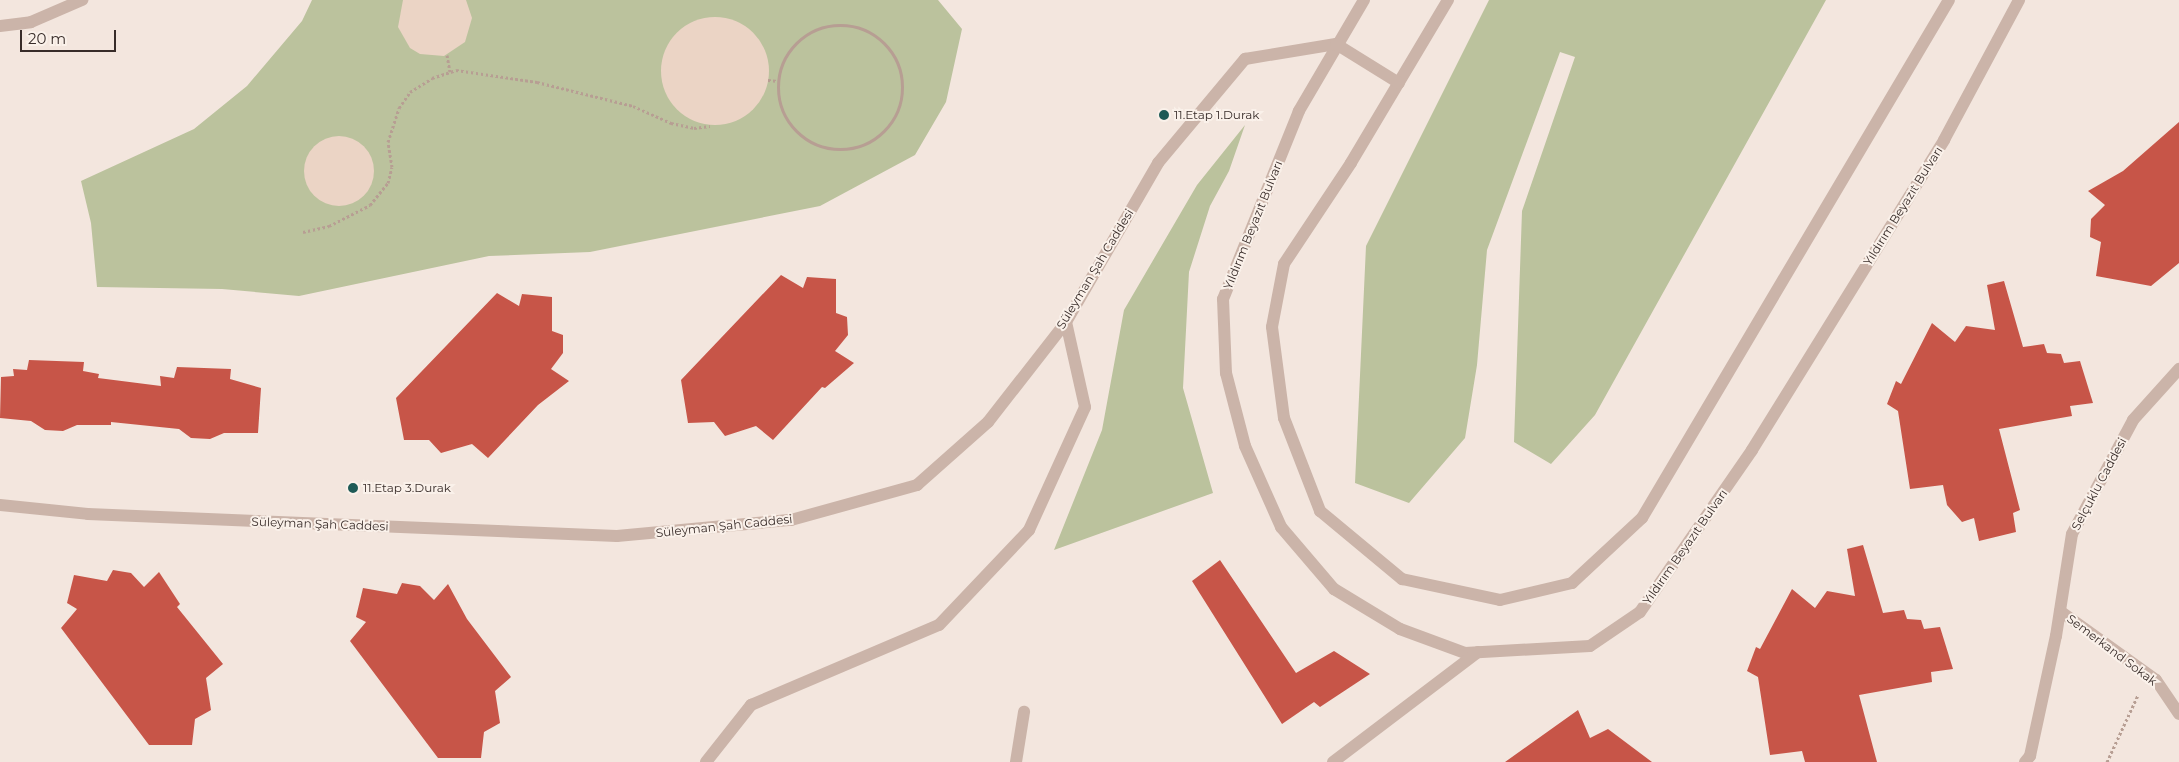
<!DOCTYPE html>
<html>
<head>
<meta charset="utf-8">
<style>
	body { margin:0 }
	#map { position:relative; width:2179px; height:762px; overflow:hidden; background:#f3e6de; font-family:Montserrat,sans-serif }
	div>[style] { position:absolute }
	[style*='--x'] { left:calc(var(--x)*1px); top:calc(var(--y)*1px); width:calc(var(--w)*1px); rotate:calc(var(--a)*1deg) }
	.green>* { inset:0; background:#bbc29d }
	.plaza>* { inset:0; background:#ebd4c5 }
	.round { border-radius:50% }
	.building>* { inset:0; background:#c75548 }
	.path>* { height:3px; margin-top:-1.5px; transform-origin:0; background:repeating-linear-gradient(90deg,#b79e93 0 2.5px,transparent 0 5px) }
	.path>.ring { margin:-1.5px; padding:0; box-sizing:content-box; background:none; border:3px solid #b79e93; border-radius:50% }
	.minor>* { height:12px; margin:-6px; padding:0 6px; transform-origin:6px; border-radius:6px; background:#cbb4a9 }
	.tertiary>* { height:12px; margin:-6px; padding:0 6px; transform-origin:6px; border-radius:6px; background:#cbb4a9 }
	.dots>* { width:14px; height:14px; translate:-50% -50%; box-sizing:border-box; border:2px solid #faf1ea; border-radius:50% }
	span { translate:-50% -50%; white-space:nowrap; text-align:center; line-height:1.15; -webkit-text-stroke:4px #faf1ea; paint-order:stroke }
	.poi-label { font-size:12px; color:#382c29 }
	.left { translate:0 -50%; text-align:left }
	.street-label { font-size:12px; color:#382c29 }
	.scale { position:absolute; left:20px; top:30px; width:96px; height:22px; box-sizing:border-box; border:2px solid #382c29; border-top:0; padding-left:6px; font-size:15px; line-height:18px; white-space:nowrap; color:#382c29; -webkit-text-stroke:4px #faf1ea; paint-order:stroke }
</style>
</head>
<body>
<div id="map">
	<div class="green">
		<i style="clip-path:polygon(312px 0,938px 0,962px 29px,946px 102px,915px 155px,820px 206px,590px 252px,489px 256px,299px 296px,222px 289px,97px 287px,91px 223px,81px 181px,194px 129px,247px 86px,302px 21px)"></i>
		<i style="clip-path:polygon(1489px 0,1826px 0,1595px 415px,1551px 464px,1514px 442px,1522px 211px,1575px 57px,1560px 52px,1487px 250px,1477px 365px,1465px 438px,1409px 503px,1355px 483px,1366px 246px)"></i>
		<i style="clip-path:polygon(1245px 125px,1229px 171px,1210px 206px,1189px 272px,1183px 388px,1213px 493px,1054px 550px,1102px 430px,1124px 310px,1197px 185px)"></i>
	</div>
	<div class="plaza">
		<i style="clip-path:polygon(403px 0,466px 0,472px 18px,465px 42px,444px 56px,420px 54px,410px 48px,398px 27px)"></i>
		<i class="round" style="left:661px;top:17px;width:108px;height:108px"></i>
		<i class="round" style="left:304px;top:136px;width:70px;height:70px"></i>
	</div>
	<div class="building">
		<i style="clip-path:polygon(2179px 122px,2179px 263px,2151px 286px,2096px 276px,2101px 242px,2090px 237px,2091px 219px,2105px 205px,2088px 191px,2123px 171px)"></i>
		<i style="clip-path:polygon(781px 275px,803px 288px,807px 277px,836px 279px,836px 313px,847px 317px,848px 335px,835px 351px,854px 363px,825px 388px,822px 387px,773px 440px,756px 426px,725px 436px,714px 422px,688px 423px,681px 380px)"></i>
		<i style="clip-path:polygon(2004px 281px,2023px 347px,2044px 344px,2047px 353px,2061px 354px,2064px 363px,2080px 361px,2093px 403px,2070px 406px,2072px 416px,1999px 429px,2020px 510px,2013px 513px,2016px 532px,1979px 541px,1974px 518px,1962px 522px,1947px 505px,1943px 485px,1910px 489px,1898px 411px,1887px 404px,1896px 381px,1901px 384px,1932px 323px,1955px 342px,1966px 326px,1995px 330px,1987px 285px)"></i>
		<i style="clip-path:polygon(497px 293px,519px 306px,522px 294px,552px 297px,552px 331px,563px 335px,563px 353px,551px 369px,569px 381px,538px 405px,488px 458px,472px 444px,441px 453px,429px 440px,404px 440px,396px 398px)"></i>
		<i style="clip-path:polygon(29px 360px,84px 362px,83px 371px,99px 374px,98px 378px,161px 386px,160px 376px,174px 378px,177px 367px,231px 369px,230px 379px,261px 388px,258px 433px,224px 433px,210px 439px,191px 438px,179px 429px,111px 422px,111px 425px,77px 425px,63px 431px,45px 430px,31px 421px,0 418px,1px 377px,14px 376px,13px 369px,27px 370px)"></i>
		<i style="clip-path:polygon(1863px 545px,1883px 613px,1904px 610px,1907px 619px,1921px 620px,1924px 629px,1940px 627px,1953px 669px,1931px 672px,1932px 682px,1859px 695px,1877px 762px,1805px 762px,1802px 751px,1770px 755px,1758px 677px,1747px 671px,1756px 647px,1760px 649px,1792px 589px,1815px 608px,1827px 591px,1855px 596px,1847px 549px)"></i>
		<i style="clip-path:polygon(1220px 560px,1296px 673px,1334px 651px,1370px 674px,1320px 707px,1314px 702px,1282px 724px,1192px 581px)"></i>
		<i style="clip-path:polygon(113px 570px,131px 573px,144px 587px,159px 572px,180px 604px,177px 607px,223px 664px,206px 678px,211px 710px,195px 719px,192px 745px,149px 745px,61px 628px,77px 609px,67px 603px,74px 575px,107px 581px)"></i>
		<i style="clip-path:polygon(402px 583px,420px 586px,434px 600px,448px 584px,467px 619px,511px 677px,495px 691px,500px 723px,484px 732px,481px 758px,438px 758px,350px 641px,366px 622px,356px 617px,363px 588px,397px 594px)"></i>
		<i style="clip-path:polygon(1578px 710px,1590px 738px,1608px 729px,1652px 762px,1505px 762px)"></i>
	</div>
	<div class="path">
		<i class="ring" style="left:778px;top:25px;width:121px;height:121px"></i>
		<i style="--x:447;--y:55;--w:17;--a:80"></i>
		<i style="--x:768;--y:80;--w:10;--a:6"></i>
		<i style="--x:303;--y:232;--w:27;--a:-13"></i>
		<i style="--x:329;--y:226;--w:46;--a:-27.1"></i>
		<i style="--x:370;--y:205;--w:28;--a:-51"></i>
		<i style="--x:388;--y:183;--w:16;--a:-76"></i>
		<i style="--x:392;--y:167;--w:25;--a:-99"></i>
		<i style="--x:388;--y:142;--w:36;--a:-72"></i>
		<i style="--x:399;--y:108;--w:19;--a:-55"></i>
		<i style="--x:410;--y:92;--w:26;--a:-32"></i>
		<i style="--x:432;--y:78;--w:25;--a:-18"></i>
		<i style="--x:456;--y:70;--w:82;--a:8.4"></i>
		<i style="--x:537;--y:82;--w:99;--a:14"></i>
		<i style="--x:633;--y:106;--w:42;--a:24.1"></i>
		<i style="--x:671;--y:123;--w:24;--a:12"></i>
		<i style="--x:694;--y:128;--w:16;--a:-7"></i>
		<i style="--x:2107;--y:762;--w:74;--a:-65.2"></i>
	</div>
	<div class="minor">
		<i style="--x:1364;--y:0;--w:129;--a:120.4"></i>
		<i style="--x:1299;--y:111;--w:203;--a:112"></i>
		<i style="--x:1223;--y:299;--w:74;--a:87.7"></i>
		<i style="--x:1226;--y:373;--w:75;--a:75.4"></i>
		<i style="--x:1245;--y:446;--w:89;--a:66"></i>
		<i style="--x:1281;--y:527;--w:82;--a:49.5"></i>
		<i style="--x:1334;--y:589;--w:77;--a:31.2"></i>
		<i style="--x:1400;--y:629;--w:69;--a:20.3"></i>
		<i style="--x:1465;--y:653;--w:125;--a:-3.2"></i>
		<i style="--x:1590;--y:646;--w:60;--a:-34.2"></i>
		<i style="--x:1640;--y:612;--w:197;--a:-55.3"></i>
		<i style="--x:1752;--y:450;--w:365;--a:-58.2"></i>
		<i style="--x:1944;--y:140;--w:159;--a:-61.8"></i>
		<i style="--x:1448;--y:0;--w:190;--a:120.8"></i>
		<i style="--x:1351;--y:163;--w:121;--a:123.6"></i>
		<i style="--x:1284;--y:264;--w:64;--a:100.8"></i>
		<i style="--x:1272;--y:327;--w:92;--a:82.5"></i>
		<i style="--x:1284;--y:418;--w:100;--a:68.8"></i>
		<i style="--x:1320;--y:511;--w:107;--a:39.7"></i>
		<i style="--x:1402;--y:579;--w:100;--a:12.1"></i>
		<i style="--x:1500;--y:600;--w:74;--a:-13.3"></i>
		<i style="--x:1572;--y:583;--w:96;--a:-42.9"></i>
		<i style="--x:1642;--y:518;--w:602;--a:-59.35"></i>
		<i style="--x:706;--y:762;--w:73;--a:-51.7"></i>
		<i style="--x:751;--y:705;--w:204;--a:-23.1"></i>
		<i style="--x:939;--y:625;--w:131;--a:-46.5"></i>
		<i style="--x:1029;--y:530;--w:135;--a:-65.5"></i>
		<i style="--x:1085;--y:407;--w:87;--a:-102.6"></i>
		<i style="--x:1016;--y:762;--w:51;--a:-80.9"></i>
		<i style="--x:1333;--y:762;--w:182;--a:-37.2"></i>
		<i style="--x:2025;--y:762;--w:8;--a:-50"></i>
		<i style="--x:2030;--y:756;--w:123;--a:-77.8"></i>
		<i style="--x:2056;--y:636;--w:103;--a:-81.1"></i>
		<i style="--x:2072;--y:534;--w:129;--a:-61.8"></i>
		<i style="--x:2133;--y:420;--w:69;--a:-48"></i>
	</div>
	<div class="tertiary">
		<i style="--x:0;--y:26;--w:31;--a:-7"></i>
		<i style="--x:31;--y:22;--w:56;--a:-23.3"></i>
		<i style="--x:0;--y:505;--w:88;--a:5.8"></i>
		<i style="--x:88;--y:514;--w:529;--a:2.38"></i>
		<i style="--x:617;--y:536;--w:175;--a:-5.3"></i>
		<i style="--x:791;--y:520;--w:131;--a:-15.5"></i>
		<i style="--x:917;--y:485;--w:95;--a:-41.6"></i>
		<i style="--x:988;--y:422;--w:127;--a:-52"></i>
		<i style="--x:1066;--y:322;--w:184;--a:-59.9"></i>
		<i style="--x:1158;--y:163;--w:136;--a:-50.1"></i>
		<i style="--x:1245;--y:59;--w:92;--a:-9.4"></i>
		<i style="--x:1336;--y:44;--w:74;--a:31.8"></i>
		<i style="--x:2060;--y:611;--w:118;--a:35.7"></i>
		<i style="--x:2156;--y:680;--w:41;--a:55.9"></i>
	</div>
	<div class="dots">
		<i style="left:1164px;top:115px;background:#1e5a56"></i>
		<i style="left:353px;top:488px;background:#1e5a56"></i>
	</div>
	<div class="poi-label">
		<span class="left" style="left:1174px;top:115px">11.Etap 1.Durak</span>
		<span class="left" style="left:363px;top:488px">11.Etap 3.Durak</span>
	</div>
	<div class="street-label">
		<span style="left:1903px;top:206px;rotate:-58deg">Yıldırım Beyazıt Bulvarı</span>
		<span style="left:1253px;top:225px;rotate:-68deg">Yıldırım Beyazıt Bulvarı</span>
		<span style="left:1095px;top:269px;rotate:-59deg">Süleyman Şah Caddesi</span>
		<span style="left:2099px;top:484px;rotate:-62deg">Selçuklu Caddesi</span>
		<span style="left:320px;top:524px;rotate:2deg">Süleyman Şah Caddesi</span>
		<span style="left:724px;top:526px;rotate:-6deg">Süleyman Şah Caddesi</span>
		<span style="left:1685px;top:547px;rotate:-55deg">Yıldırım Beyazıt Bulvarı</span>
		<span style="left:2112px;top:650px;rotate:37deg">Semerkand Sokak</span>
	</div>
	<div class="scale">20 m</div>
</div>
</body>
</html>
